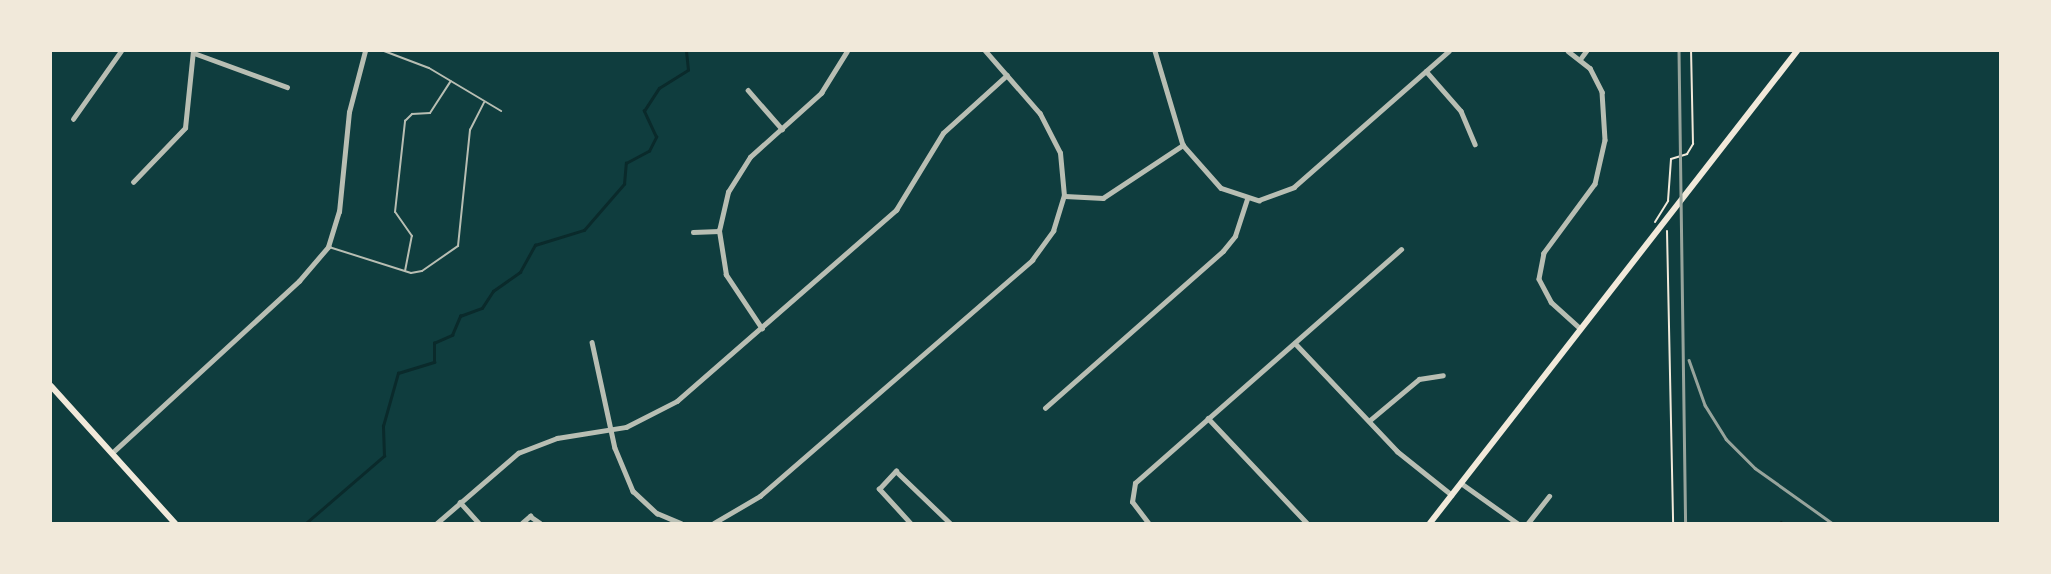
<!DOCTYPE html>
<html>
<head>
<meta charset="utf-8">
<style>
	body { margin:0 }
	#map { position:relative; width:2051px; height:574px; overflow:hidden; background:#0f3d3e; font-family:"Noto Serif",serif }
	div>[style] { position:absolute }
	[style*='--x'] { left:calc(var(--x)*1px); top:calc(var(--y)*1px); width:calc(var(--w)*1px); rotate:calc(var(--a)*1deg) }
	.stream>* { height:2.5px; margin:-1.25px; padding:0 1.25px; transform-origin:1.25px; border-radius:1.25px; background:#0a2a2b }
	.path>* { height:2px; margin:-1px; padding:0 1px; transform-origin:1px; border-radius:1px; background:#f1e9da }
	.service>* { height:2px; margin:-1px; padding:0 1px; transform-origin:1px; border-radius:1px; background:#b8beb3 }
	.minor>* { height:4.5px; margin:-2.25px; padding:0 2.25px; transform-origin:2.25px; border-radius:2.25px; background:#b8beb3 }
	.secondary>* { height:6px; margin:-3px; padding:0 3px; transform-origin:3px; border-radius:3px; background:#f1e9da }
	.rail>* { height:2.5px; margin:-1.25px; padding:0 1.25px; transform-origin:1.25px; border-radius:1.25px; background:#97a49c }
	span { translate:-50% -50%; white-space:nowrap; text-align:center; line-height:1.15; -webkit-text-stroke:7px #f1e9da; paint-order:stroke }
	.frame { position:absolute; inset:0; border:52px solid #f1e9da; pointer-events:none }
</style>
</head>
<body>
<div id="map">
	<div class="stream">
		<i style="--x:306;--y:523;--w:103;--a:-40.7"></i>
		<i style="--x:384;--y:456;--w:30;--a:-92"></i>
		<i style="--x:383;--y:426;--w:55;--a:-74.2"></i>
		<i style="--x:398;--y:373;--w:38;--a:-17"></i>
		<i style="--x:434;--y:362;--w:19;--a:-90"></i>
		<i style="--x:434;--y:343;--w:20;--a:-24"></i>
		<i style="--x:452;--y:335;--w:21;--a:-67"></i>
		<i style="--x:460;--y:316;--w:23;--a:-20"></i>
		<i style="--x:482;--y:308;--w:20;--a:-57"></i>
		<i style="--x:493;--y:291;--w:33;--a:-35"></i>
		<i style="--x:520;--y:272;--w:31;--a:-61"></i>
		<i style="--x:535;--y:245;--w:51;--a:-17"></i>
		<i style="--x:584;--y:230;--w:61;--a:-49"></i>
		<i style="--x:624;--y:184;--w:21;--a:-85"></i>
		<i style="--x:626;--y:163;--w:26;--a:-28"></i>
		<i style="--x:649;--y:151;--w:16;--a:-63"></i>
		<i style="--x:656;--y:137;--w:29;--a:-115"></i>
		<i style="--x:644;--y:111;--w:27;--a:-57"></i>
		<i style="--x:659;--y:88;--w:34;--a:-32"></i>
		<i style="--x:688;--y:70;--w:19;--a:-96"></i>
		<i style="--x:1780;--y:523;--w:1;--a:-45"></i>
	</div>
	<div class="path">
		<i style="--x:1655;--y:222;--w:25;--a:-58"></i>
		<i style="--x:1668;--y:201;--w:42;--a:-85.9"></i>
		<i style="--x:1671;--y:159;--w:17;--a:-17"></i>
		<i style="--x:1687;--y:154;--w:12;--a:-59"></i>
		<i style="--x:1693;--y:144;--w:93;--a:-91.2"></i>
		<i style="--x:1667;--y:231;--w:292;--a:88.8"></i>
	</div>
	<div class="service">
		<i style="--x:384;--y:51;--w:48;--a:20.7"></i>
		<i style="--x:429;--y:68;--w:84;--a:30.8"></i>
		<i style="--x:329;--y:247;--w:86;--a:17.6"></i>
		<i style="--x:411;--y:273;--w:11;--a:-10"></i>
		<i style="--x:422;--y:271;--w:44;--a:-34.8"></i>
		<i style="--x:458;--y:246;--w:117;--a:-84.1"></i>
		<i style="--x:470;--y:130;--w:31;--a:-63"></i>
		<i style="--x:405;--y:271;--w:36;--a:-79"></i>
		<i style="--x:412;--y:236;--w:29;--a:-125"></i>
		<i style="--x:395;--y:212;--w:92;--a:-83.7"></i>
		<i style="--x:405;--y:121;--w:10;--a:-45"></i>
		<i style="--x:412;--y:114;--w:18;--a:-3"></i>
		<i style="--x:430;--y:113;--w:38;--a:-57"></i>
	</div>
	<div class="minor">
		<i style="--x:1155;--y:51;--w:98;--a:73.4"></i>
		<i style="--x:1183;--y:145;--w:57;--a:48.5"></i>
		<i style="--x:1221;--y:188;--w:40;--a:18"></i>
		<i style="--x:1259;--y:200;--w:37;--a:-20"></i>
		<i style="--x:1294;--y:187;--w:206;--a:-41.3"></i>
		<i style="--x:1568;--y:51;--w:28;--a:38"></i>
		<i style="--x:1590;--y:68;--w:27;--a:63"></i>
		<i style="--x:1602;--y:92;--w:48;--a:86.4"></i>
		<i style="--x:1605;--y:140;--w:45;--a:102.8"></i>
		<i style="--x:1595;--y:184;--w:86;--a:126.5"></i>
		<i style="--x:1544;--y:253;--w:26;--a:101"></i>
		<i style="--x:1539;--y:279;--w:26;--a:62"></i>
		<i style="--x:1551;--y:302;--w:39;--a:42"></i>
		<i style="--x:194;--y:53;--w:99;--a:20.1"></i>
		<i style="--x:1581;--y:58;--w:9;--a:-54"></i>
		<i style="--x:1426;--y:71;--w:53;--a:48.8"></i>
		<i style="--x:1461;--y:111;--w:36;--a:67"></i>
		<i style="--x:748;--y:90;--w:52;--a:48.9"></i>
		<i style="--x:73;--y:119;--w:83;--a:-54.8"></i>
		<i style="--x:133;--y:182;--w:75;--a:-46.1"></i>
		<i style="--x:185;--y:128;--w:77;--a:-84.1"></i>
		<i style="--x:1065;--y:196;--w:38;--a:3"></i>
		<i style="--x:1103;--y:198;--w:96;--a:-33.5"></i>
		<i style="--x:693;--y:232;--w:26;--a:-2"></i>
		<i style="--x:762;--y:329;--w:65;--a:-123.7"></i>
		<i style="--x:726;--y:275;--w:45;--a:-99"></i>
		<i style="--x:719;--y:231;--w:40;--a:-77"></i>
		<i style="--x:728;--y:192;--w:41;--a:-57.8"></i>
		<i style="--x:750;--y:157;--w:96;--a:-42"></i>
		<i style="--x:821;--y:93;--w:49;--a:-58.2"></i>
		<i style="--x:592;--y:342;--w:108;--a:77.8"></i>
		<i style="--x:615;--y:448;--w:47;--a:67.3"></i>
		<i style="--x:633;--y:491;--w:33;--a:43"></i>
		<i style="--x:657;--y:513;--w:26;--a:23"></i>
		<i style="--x:1295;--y:343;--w:149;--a:46.6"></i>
		<i style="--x:1397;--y:451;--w:70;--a:38.7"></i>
		<i style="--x:1045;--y:408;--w:237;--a:-41.4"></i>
		<i style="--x:1223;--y:251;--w:19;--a:-51"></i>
		<i style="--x:1235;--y:236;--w:39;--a:-72"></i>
		<i style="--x:1208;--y:418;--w:144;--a:46.7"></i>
		<i style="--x:1369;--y:421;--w:65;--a:-40"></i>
		<i style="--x:1419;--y:379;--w:24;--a:-9"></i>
		<i style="--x:112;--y:453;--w:254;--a:-42.6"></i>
		<i style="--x:299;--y:281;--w:45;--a:-49.5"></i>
		<i style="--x:328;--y:247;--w:37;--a:-73"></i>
		<i style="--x:339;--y:212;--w:100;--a:-84.3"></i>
		<i style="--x:349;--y:112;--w:63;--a:-75.3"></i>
		<i style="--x:1461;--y:483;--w:69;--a:35.5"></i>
		<i style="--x:460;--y:502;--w:28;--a:48"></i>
		<i style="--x:437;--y:523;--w:107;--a:-40.8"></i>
		<i style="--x:518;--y:453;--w:42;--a:-21"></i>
		<i style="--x:557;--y:438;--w:70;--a:-9.1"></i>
		<i style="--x:626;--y:427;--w:57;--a:-27"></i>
		<i style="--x:677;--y:401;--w:291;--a:-41.1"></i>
		<i style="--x:896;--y:210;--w:90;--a:-58.6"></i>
		<i style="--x:943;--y:133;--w:86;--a:-42.2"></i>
		<i style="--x:522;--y:523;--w:11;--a:-41"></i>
		<i style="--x:530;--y:516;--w:12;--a:35"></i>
		<i style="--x:714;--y:523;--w:53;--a:-30.4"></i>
		<i style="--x:760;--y:496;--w:360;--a:-40.9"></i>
		<i style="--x:1032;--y:260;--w:36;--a:-54"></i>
		<i style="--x:1053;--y:231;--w:37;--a:-73"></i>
		<i style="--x:1064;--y:196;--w:43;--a:-95.3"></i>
		<i style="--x:1060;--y:153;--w:44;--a:-117.1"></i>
		<i style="--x:1040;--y:114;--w:84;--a:-131.1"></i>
		<i style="--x:910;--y:523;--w:46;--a:-132.4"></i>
		<i style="--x:879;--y:489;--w:25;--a:-47"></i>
		<i style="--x:896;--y:471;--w:75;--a:43.9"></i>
		<i style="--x:1148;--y:523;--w:26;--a:-127"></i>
		<i style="--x:1132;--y:502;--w:19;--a:-81"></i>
		<i style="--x:1135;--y:483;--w:354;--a:-41.3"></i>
		<i style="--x:1528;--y:523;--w:34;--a:-52"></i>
	</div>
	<div class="secondary">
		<i style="--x:51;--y:386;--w:185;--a:47.9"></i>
		<i style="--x:1430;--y:523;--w:598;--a:-52.13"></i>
	</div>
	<div class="rail">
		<i style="--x:1679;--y:51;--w:472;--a:89.2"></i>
		<i style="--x:1689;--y:360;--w:48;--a:70.4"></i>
		<i style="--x:1705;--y:405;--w:40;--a:58"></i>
		<i style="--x:1726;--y:439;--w:41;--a:45"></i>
		<i style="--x:1755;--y:468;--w:95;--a:35.5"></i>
	</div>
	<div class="frame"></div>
</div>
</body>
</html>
